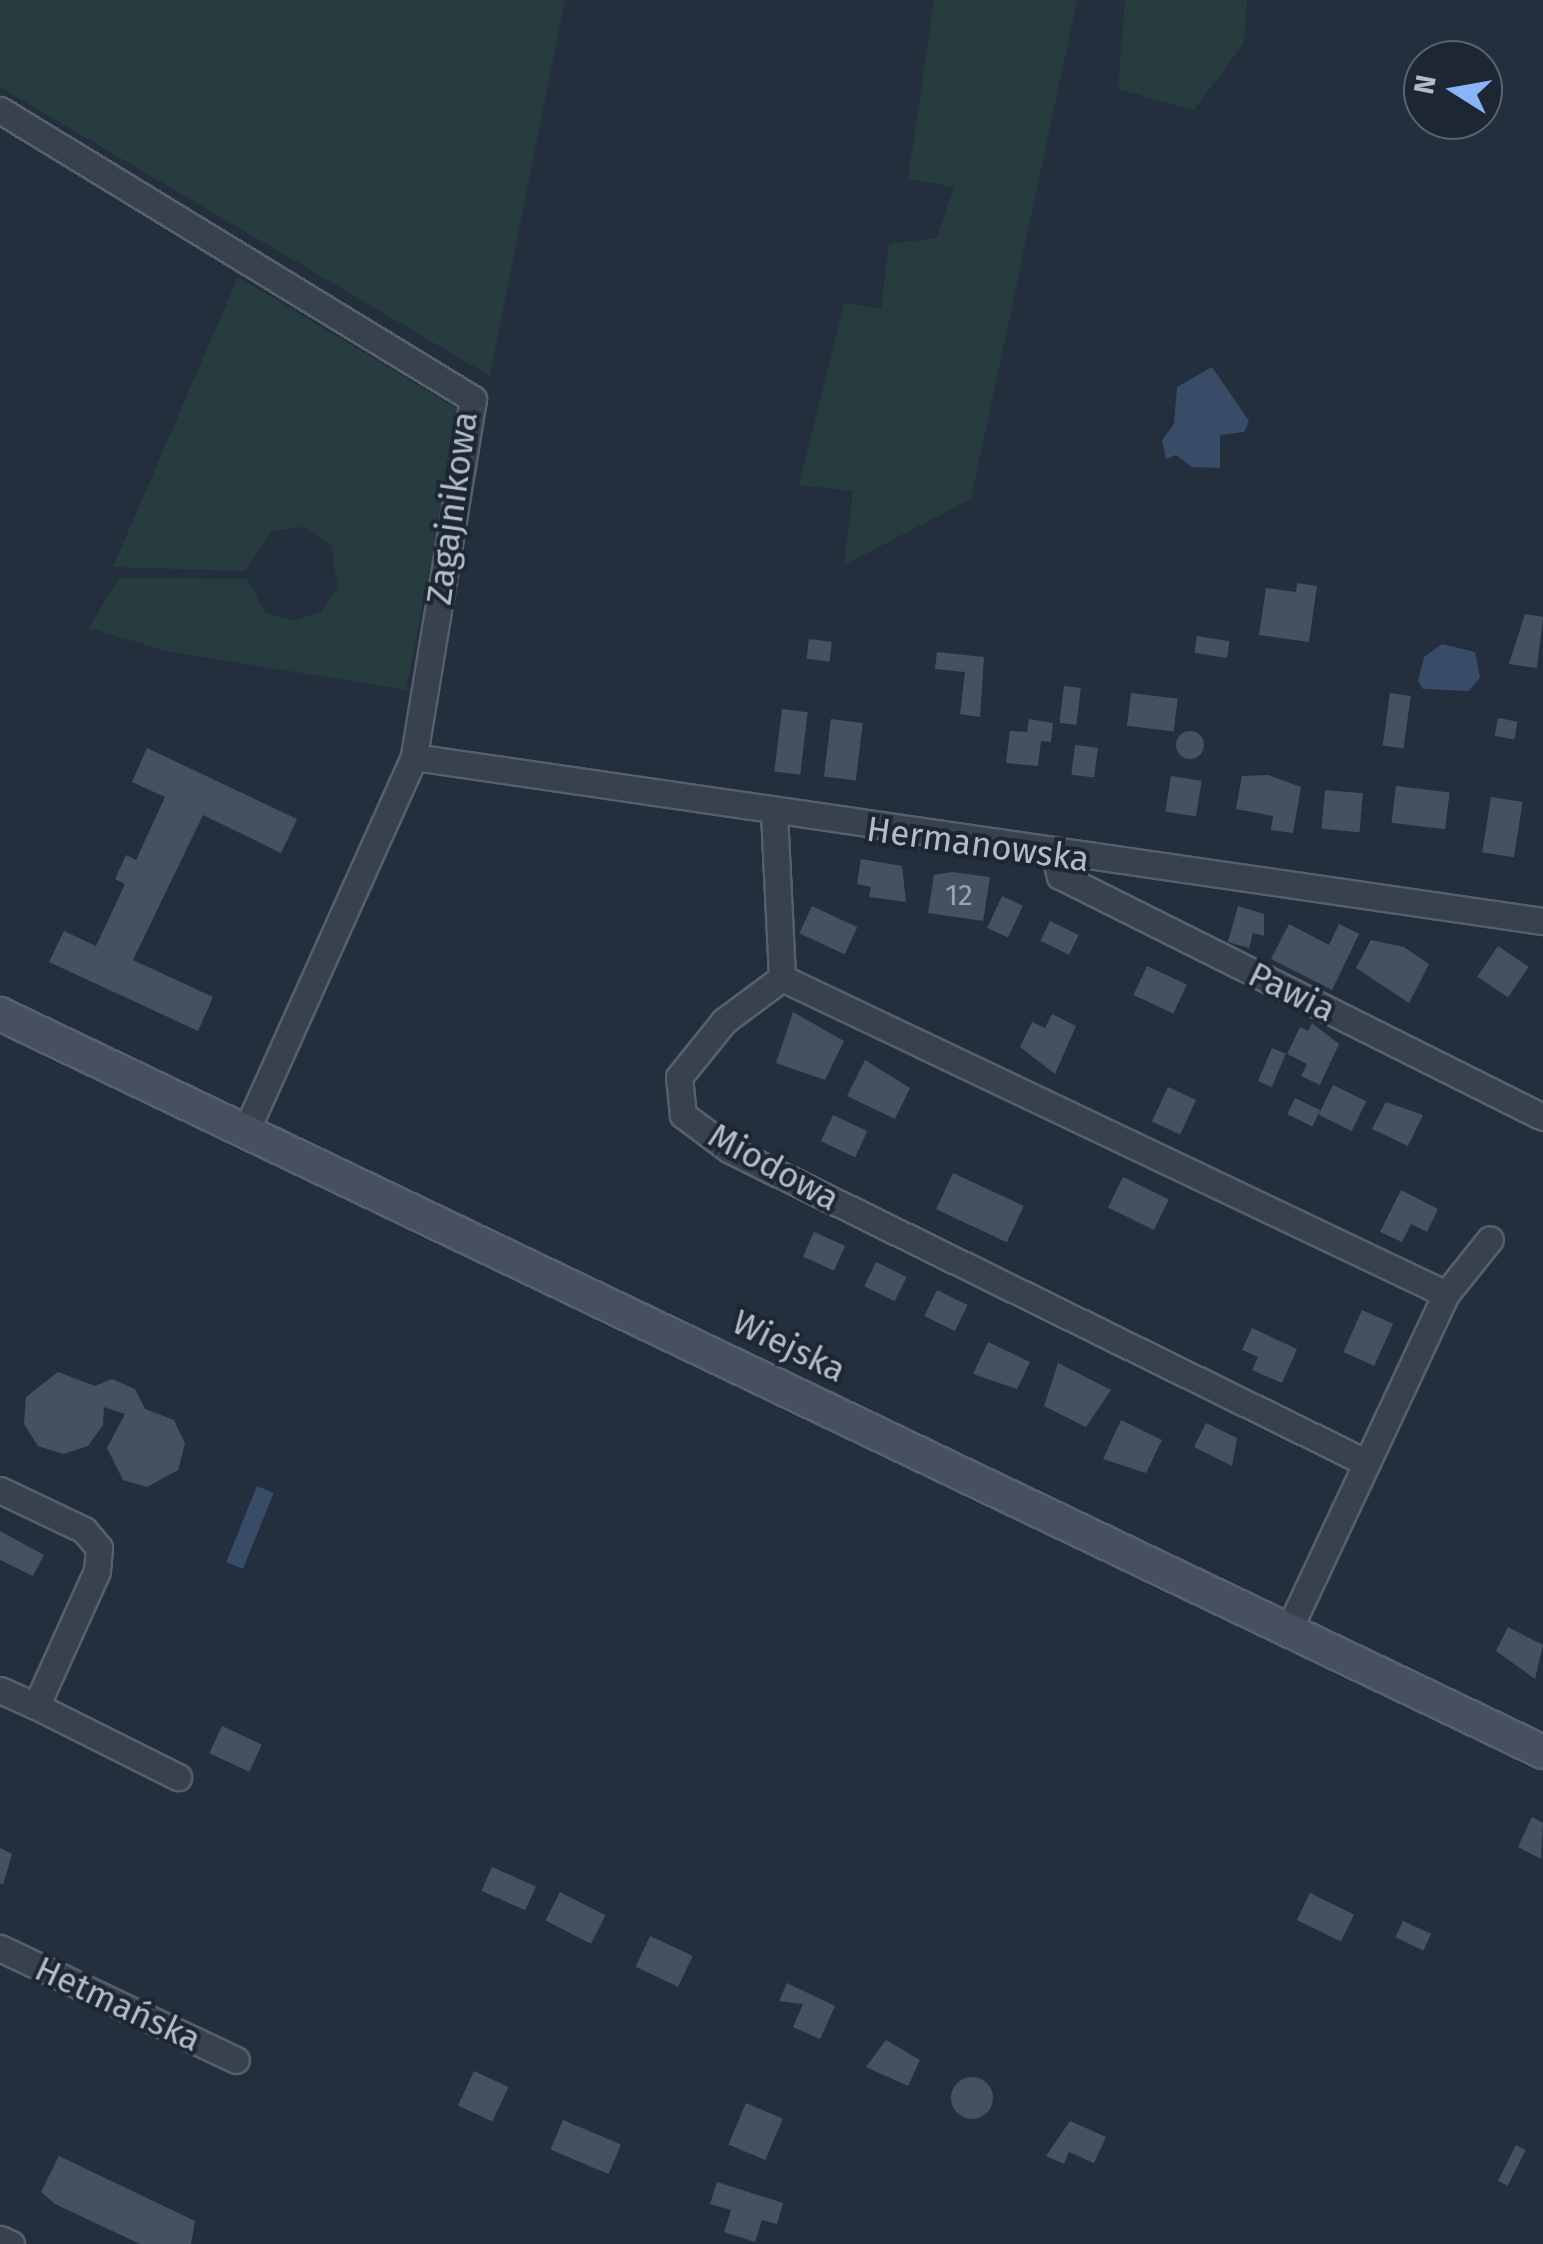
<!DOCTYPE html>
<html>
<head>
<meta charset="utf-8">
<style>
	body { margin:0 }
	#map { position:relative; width:1543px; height:2244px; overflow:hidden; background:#242f3e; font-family:"Fira Sans",sans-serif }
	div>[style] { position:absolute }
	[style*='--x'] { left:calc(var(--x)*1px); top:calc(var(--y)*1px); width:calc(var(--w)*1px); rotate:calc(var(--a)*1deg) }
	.green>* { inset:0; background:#263c3f }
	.water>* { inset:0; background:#394c67; transform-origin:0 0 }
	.building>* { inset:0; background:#455162; transform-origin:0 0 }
	.round { border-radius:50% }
	.roads { filter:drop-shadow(2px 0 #565f6c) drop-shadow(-2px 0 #565f6c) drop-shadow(0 2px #565f6c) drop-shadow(0 -2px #565f6c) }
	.street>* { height:25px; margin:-12.5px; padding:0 12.5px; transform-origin:12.5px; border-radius:12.5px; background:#38414e }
	.secondary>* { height:32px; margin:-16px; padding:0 16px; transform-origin:16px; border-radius:16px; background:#465061 }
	span { translate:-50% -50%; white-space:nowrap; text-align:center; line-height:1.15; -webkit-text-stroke:8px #1d2633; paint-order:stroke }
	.number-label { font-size:30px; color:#98a1af }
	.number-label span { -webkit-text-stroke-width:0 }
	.street-label { font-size:35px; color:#b4bcc9 }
	.north { position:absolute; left:1403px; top:40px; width:100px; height:100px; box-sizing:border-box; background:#1d2633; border:2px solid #59626f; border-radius:50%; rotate:281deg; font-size:28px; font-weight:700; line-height:40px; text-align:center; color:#b4bcc9 }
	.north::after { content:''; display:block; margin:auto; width:35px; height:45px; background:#8ab4f8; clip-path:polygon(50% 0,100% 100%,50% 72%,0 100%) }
</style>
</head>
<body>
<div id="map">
	<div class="green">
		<i style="clip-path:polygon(0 0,565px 0,490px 376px,0 87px)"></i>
		<i style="clip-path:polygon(934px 0,1077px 0,971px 499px,844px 565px,853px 491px,799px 485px,844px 303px,881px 309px,889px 244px,937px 238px,954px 187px,908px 179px)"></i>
		<i style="clip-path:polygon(1125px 0,1247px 0,1244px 43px,1194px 110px,1118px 89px)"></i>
		<i style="clip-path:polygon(238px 277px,461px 411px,406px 690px,167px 651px,89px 628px,119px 578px,247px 579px,265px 612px,293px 621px,321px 612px,338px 588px,331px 545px,304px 527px,272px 531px,245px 571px,113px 567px)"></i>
	</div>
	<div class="water">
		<i style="clip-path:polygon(1212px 367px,1249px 421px,1244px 432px,1220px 435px,1220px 468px,1192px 467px,1176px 455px,1166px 459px,1162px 440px,1174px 424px,1177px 387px)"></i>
		<i style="clip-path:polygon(1442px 644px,1475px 652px,1480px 678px,1469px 691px,1423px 689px,1418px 681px,1424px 657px)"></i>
		<i style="left:257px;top:1486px;width:18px;height:82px;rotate:22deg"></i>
	</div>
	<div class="building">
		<i style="clip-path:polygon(1297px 583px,1317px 586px,1309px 642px,1259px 635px,1266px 588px,1296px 592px)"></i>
		<i style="clip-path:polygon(1525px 614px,1543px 617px,1537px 668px,1509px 664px)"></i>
		<i style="left:1197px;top:636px;width:33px;height:17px;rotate:9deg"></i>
		<i style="left:809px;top:639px;width:23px;height:20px;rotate:7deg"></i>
		<i style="clip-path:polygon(937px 652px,984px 657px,980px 717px,960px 714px,965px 672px,935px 669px)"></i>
		<i style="left:1064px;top:686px;width:17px;height:37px;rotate:7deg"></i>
		<i style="left:1131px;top:693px;width:47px;height:33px;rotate:7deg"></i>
		<i style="left:1390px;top:693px;width:21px;height:53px;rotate:8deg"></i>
		<i style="left:782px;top:709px;width:26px;height:63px;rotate:7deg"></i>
		<i style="left:1498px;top:718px;width:20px;height:18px;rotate:11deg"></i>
		<i style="left:831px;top:719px;width:32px;height:58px;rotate:7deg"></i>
		<i style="clip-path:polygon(1029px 719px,1053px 723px,1051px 742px,1041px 741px,1038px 766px,1006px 763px,1010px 731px,1027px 732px)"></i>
		<i class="round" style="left:1176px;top:731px;width:28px;height:28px"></i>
		<i style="left:1075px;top:745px;width:23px;height:30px;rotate:7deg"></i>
		<i style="clip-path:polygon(147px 748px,297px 819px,281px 853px,203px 815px,133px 960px,213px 997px,198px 1031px,49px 962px,64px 931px,96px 946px,125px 884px,115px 879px,126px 855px,136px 860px,165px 797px,132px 782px)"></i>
		<i style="clip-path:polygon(1268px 775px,1301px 787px,1293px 833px,1271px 830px,1273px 816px,1236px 809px,1242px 776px)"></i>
		<i style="left:1171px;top:776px;width:31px;height:36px;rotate:9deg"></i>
		<i style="left:1396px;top:786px;width:54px;height:37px;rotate:7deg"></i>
		<i style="left:1325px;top:790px;width:38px;height:39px;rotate:5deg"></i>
		<i style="left:1491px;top:797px;width:32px;height:56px;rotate:9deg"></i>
		<i style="clip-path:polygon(861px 859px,902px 866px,906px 902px,869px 897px,871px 887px,857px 884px)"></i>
		<i style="clip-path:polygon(952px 872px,990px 877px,983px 921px,928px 913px,934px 875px)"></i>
		<i style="left:1002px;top:896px;width:23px;height:35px;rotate:25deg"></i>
		<i style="left:812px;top:906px;width:50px;height:30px;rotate:25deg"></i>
		<i style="clip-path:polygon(1238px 906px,1264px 914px,1264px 936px,1253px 933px,1249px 948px,1228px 942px)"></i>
		<i style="left:1050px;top:921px;width:32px;height:22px;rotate:26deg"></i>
		<i style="clip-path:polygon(1289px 924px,1329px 945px,1339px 924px,1359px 934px,1332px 990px,1271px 959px)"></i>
		<i style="clip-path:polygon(1371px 940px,1404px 947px,1429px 964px,1409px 1003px,1356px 968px)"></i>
		<i style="left:1498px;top:946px;width:37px;height:37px;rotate:34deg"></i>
		<i style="left:1147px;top:966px;width:44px;height:32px;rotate:25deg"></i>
		<i style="clip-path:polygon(793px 1012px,844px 1041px,825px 1080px,776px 1063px)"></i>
		<i style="clip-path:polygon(1052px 1014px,1076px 1026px,1055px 1074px,1020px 1047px,1032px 1022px,1045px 1028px)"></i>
		<i style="clip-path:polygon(1312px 1023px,1339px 1044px,1320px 1085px,1301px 1076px,1307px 1064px,1287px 1054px,1300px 1027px,1308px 1031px)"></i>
		<i style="left:1272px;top:1048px;width:15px;height:36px;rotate:23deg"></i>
		<i style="clip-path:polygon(865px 1060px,910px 1088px,895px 1119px,847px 1096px)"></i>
		<i style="left:1333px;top:1085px;width:37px;height:33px;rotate:26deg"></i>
		<i style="left:1168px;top:1087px;width:31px;height:38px;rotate:25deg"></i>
		<i style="left:1295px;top:1098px;width:28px;height:18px;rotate:26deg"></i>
		<i style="clip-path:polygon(1386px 1102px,1423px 1115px,1408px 1146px,1372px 1129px)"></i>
		<i style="left:833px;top:1115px;width:38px;height:29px;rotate:25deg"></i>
		<i style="left:953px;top:1173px;width:78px;height:40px;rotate:25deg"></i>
		<i style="left:1123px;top:1177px;width:51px;height:34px;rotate:26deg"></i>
		<i style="clip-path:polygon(1401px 1190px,1438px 1209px,1427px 1232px,1411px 1224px,1402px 1242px,1380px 1232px)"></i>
		<i style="left:814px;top:1232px;width:34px;height:27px;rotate:24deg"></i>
		<i style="left:876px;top:1262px;width:34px;height:27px;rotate:26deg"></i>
		<i style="left:937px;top:1290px;width:34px;height:29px;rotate:26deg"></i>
		<i style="left:1362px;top:1310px;width:34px;height:46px;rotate:24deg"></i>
		<i style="clip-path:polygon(1252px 1328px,1297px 1349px,1282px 1383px,1252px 1370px,1258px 1357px,1242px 1350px)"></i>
		<i style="clip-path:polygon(988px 1342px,1030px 1362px,1017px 1389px,973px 1374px)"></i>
		<i style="clip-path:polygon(1058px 1363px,1111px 1390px,1086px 1427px,1044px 1406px)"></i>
		<i style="clip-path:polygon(58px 1372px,95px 1386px,112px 1379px,135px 1389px,145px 1409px,174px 1420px,185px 1444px,178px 1470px,147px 1487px,123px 1480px,107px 1448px,125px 1414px,104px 1407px,103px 1425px,88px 1446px,63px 1454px,38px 1446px,24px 1424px,26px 1397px)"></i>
		<i style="clip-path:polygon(1121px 1420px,1162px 1440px,1146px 1473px,1103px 1459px)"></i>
		<i style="clip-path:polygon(1206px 1423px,1237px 1438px,1232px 1466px,1194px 1447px)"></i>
		<i style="clip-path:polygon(0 1531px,44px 1555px,33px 1576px,0 1560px)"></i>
		<i style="clip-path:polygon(1508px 1627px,1543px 1645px,1535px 1679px,1496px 1651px)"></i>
		<i style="left:222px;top:1726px;width:44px;height:30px;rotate:25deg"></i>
		<i style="clip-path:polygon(1532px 1817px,1543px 1823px,1541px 1859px,1518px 1847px)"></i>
		<i style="clip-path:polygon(0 1848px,12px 1854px,3px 1885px,0 1883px)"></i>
		<i style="left:492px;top:1867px;width:48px;height:26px;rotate:24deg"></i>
		<i style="left:560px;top:1892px;width:51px;height:32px;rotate:27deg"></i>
		<i style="left:1310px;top:1893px;width:49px;height:30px;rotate:26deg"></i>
		<i style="left:1403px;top:1921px;width:31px;height:18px;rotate:25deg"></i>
		<i style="left:650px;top:1936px;width:47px;height:34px;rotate:25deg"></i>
		<i style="clip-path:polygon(787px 1983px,835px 2006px,820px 2039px,793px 2027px,803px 2004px,779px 2001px)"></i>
		<i style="clip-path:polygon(886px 2040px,920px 2060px,908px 2086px,866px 2067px)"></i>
		<i style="left:474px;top:2071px;width:38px;height:38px;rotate:25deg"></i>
		<i class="round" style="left:951px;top:2077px;width:42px;height:42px"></i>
		<i style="left:746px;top:2103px;width:40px;height:45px;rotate:23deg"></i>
		<i style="left:563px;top:2120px;width:63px;height:32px;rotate:23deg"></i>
		<i style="clip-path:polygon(1070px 2121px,1106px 2137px,1094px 2163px,1069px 2152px,1064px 2164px,1046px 2156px)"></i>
		<i style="left:1516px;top:2145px;width:11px;height:40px;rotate:27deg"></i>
		<i style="clip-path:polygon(59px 2156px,195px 2221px,191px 2244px,140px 2244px,55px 2204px,41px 2192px)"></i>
		<i style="clip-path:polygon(717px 2182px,783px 2203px,777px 2224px,762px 2220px,755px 2242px,724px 2232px,731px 2210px,710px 2204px)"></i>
	</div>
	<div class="roads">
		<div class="street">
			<i style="--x:0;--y:110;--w:554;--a:31.42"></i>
			<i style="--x:473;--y:399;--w:363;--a:99.4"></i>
			<i style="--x:414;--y:757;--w:409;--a:114.2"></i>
			<i style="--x:414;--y:757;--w:1141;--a:8.27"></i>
			<i style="--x:774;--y:813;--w:165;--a:87.2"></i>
			<i style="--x:1055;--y:856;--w:21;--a:76"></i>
			<i style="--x:1060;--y:876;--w:540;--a:26.52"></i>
			<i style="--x:1367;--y:1463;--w:710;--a:-153.83"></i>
			<i style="--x:730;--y:1150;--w:59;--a:-143.3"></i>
			<i style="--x:683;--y:1115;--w:38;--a:-96"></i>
			<i style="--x:679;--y:1077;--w:72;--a:-51.2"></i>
			<i style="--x:724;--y:1021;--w:72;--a:-36.6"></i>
			<i style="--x:782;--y:978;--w:735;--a:25.45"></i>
			<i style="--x:0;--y:1490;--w:93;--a:25.5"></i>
			<i style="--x:84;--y:1530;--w:23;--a:50"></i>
			<i style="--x:99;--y:1548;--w:23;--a:95"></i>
			<i style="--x:97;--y:1571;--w:148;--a:114.3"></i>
			<i style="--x:36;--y:1706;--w:39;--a:-156"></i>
			<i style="--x:1289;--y:1629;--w:370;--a:-64.9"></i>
			<i style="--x:1446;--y:1294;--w:70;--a:-51.3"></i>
			<i style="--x:36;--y:1706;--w:159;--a:26.6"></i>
			<i style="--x:0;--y:1948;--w:261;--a:25.4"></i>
			<i style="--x:0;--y:2239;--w:12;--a:24"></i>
		</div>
		<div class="secondary">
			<i style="--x:0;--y:1014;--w:1710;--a:25.56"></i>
		</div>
	</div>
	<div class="number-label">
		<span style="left:959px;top:895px">12</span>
	</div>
	<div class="street-label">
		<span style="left:452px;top:508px;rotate:-82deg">Zagajnikowa</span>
		<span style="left:978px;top:844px;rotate:8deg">Hermanowska</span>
		<span style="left:1292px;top:992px;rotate:26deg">Pawia</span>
		<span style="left:774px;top:1167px;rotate:29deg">Miodowa</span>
		<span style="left:789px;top:1346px;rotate:26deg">Wiejska</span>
		<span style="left:118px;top:2004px;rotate:25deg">Hetmańska</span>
	</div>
	<div class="north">N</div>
</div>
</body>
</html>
